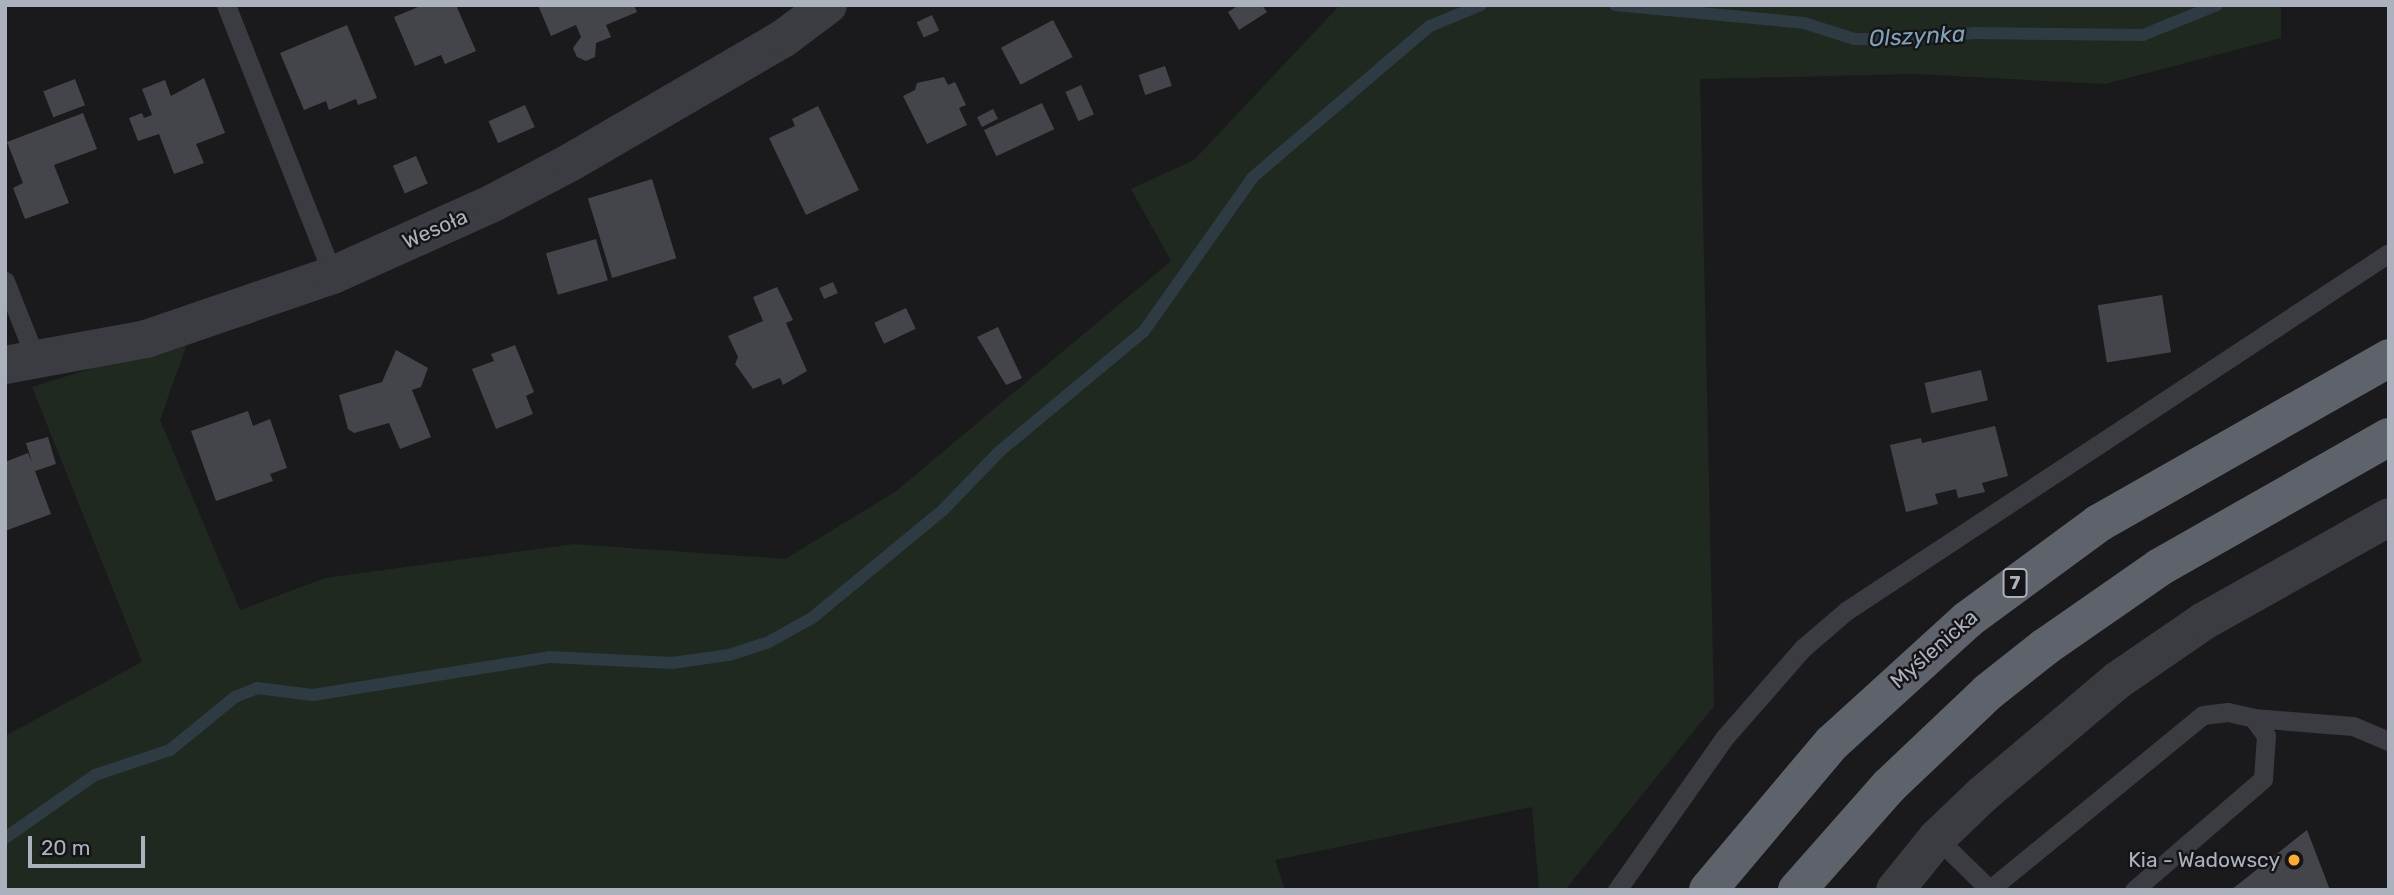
<!DOCTYPE html>
<html>
<head>
<meta charset="utf-8">
<style>
	body { margin:0 }
	#map { position:relative; width:2394px; height:895px; overflow:hidden; background:#1a1a1d; font-family:Rubik,sans-serif }
	div>[style] { position:absolute }
	[style*='--x'] { left:calc(var(--x)*1px); top:calc(var(--y)*1px); width:calc(var(--w)*1px); rotate:calc(var(--a)*1deg) }
	.green>* { inset:0; background:#1f2920 }
	.stream>* { height:12px; margin:-6px; padding:0 6px; transform-origin:6px; border-radius:6px; background:#2e3b42 }
	.building>* { inset:0; background:#44454a; transform-origin:0 0 }
	.service>* { height:19px; margin:-9.5px; padding:0 9.5px; transform-origin:9.5px; border-radius:9.5px; background:#3b3c42 }
	.minor>* { height:38px; margin:-19px; padding:0 19px; transform-origin:19px; border-radius:19px; background:#3b3c42 }
	.trunk>* { height:38px; margin:-19px; padding:0 19px; transform-origin:19px; border-radius:19px; background:#5e626a }
	.dots>* { width:19px; height:19px; translate:-50% -50%; box-sizing:border-box; border:4px solid #151518; border-radius:50% }
	span { translate:-50% -50%; white-space:nowrap; text-align:center; line-height:1.15; -webkit-text-stroke:5px #151518; paint-order:stroke }
	.shield-label span { padding:2px 5px; background:#151518; border:2px solid; border-radius:5px; -webkit-text-stroke-width:0 }
	.shield-label { font-size:19px; color:#acb2bd; font-weight:700 }
	.street-label { font-size:21px; color:#acb2bd }
	.poi-label { font-size:21px; color:#acb2bd }
	.right { translate:-100% -50%; text-align:right }
	.water-label { font-size:23px; color:#81a3ba; font-style:italic }
	.frame { position:absolute; inset:0; border:7px solid #acb2bd; pointer-events:none }
	.scale { position:absolute; left:28px; top:836px; width:117px; height:32px; box-sizing:border-box; border:4px solid #acb2bd; border-top:0; padding-left:9px; font-size:21px; line-height:24px; white-space:nowrap; color:#acb2bd; -webkit-text-stroke:5px #151518; paint-order:stroke }
</style>
</head>
<body>
<div id="map">
	<div class="green">
		<i style="clip-path:polygon(1340px 5px,2281px 5px,2281px 38px,2105px 84px,1915px 74px,1700px 79px,1714px 706px,1565px 890px,1539px 890px,1532px 807px,1275px 860px,1285px 890px,5px 890px,5px 736px,142px 662px,32px 387px,189px 338px,160px 420px,240px 610px,325px 578px,574px 544px,785px 559px,895px 492px,1171px 261px,1131px 189px,1194px 160px)"></i>
	</div>
	<div class="stream">
		<i style="--x:1615;--y:5;--w:190;--a:5.4"></i>
		<i style="--x:1804;--y:23;--w:52;--a:17.7"></i>
		<i style="--x:1854;--y:39;--w:55;--a:0"></i>
		<i style="--x:1909;--y:39;--w:65;--a:-5.3"></i>
		<i style="--x:1974;--y:33;--w:169;--a:0.7"></i>
		<i style="--x:2143;--y:35;--w:80;--a:-22.1"></i>
		<i style="--x:5;--y:838;--w:110;--a:-35"></i>
		<i style="--x:95;--y:775;--w:79;--a:-18.4"></i>
		<i style="--x:170;--y:750;--w:84;--a:-39.2"></i>
		<i style="--x:235;--y:697;--w:24;--a:-22"></i>
		<i style="--x:257;--y:688;--w:56;--a:7.1"></i>
		<i style="--x:313;--y:695;--w:239;--a:-9.1"></i>
		<i style="--x:549;--y:657;--w:123;--a:2.8"></i>
		<i style="--x:672;--y:663;--w:58;--a:-8"></i>
		<i style="--x:729;--y:655;--w:40;--a:-18"></i>
		<i style="--x:767;--y:643;--w:51;--a:-29.1"></i>
		<i style="--x:812;--y:618;--w:170;--a:-39.5"></i>
		<i style="--x:943;--y:510;--w:82;--a:-46"></i>
		<i style="--x:1000;--y:451;--w:187;--a:-39.8"></i>
		<i style="--x:1144;--y:331;--w:189;--a:-54.7"></i>
		<i style="--x:1253;--y:177;--w:233;--a:-40.5"></i>
		<i style="--x:1430;--y:26;--w:55;--a:-22.4"></i>
	</div>
	<div class="building">
		<i style="clip-path:polygon(423px 5px,456px 5px,476px 51px,445px 64px,441px 55px,415px 66px,394px 17px)"></i>
		<i style="clip-path:polygon(538px 5px,634px 5px,637px 12px,606px 25px,611px 37px,596px 43px,595px 57px,586px 61px,577px 57px,573px 48px,581px 37px,576px 25px,551px 36px)"></i>
		<i style="clip-path:polygon(1239px 5px,1262px 5px,1267px 12px,1239px 30px,1228px 12px)"></i>
		<i style="left:932px;top:15px;width:17px;height:17px;rotate:65deg"></i>
		<i style="left:1053px;top:20px;width:42px;height:59px;rotate:62deg"></i>
		<i style="clip-path:polygon(347px 25px,377px 98px,358px 105px,356px 99px,329px 110px,326px 101px,304px 110px,280px 53px)"></i>
		<i style="left:1165px;top:66px;width:21px;height:28px;rotate:71deg"></i>
		<i style="clip-path:polygon(944px 77px,948px 85px,955px 82px,966px 105px,959px 108px,967px 125px,927px 144px,903px 96px,915px 90px,917px 83px)"></i>
		<i style="clip-path:polygon(204px 78px,225px 133px,196px 144px,204px 163px,174px 174px,159px 134px,138px 141px,129px 118px,142px 113px,144px 118px,152px 115px,142px 89px,165px 80px,171px 96px)"></i>
		<i style="left:75px;top:79px;width:28px;height:34px;rotate:69deg"></i>
		<i style="left:1081px;top:85px;width:32px;height:17px;rotate:66deg"></i>
		<i style="left:1042px;top:103px;width:29px;height:64px;rotate:65deg"></i>
		<i style="left:525px;top:105px;width:24px;height:40px;rotate:66deg"></i>
		<i style="clip-path:polygon(818px 106px,859px 190px,806px 215px,769px 138px,795px 126px,792px 119px)"></i>
		<i style="left:993px;top:109px;width:11px;height:18px;rotate:63deg"></i>
		<i style="clip-path:polygon(83px 113px,97px 149px,54px 165px,69px 203px,25px 219px,13px 188px,23px 183px,7px 142px)"></i>
		<i style="left:416px;top:156px;width:30px;height:25px;rotate:67deg"></i>
		<i style="left:652px;top:179px;width:83px;height:67px;rotate:73deg"></i>
		<i style="left:596px;top:239px;width:43px;height:52px;rotate:74deg"></i>
		<i style="left:833px;top:282px;width:12px;height:15px;rotate:66deg"></i>
		<i style="clip-path:polygon(777px 287px,793px 320px,786px 323px,807px 371px,783px 385px,780px 378px,753px 389px,735px 364px,738px 357px,728px 336px,763px 321px,753px 297px)"></i>
		<i style="left:2162px;top:295px;width:58px;height:65px;rotate:81deg"></i>
		<i style="left:906px;top:308px;width:23px;height:35px;rotate:65deg"></i>
		<i style="clip-path:polygon(998px 327px,1022px 378px,1006px 385px,977px 337px)"></i>
		<i style="clip-path:polygon(515px 345px,534px 392px,526px 396px,533px 414px,496px 429px,472px 369px,494px 361px,491px 354px)"></i>
		<i style="clip-path:polygon(396px 350px,428px 368px,421px 387px,412px 390px,431px 437px,400px 449px,389px 423px,354px 433px,348px 429px,339px 395px,382px 382px)"></i>
		<i style="left:1981px;top:370px;width:31px;height:58px;rotate:77deg"></i>
		<i style="clip-path:polygon(248px 411px,253px 426px,270px 419px,287px 468px,270px 474px,273px 481px,216px 501px,191px 431px)"></i>
		<i style="clip-path:polygon(1995px 426px,2008px 476px,1982px 483px,1985px 492px,1958px 498px,1956px 489px,1935px 494px,1938px 504px,1906px 512px,1890px 445px,1921px 438px,1922px 443px)"></i>
		<i style="clip-path:polygon(48px 437px,56px 464px,35px 471px,51px 514px,5px 531px,5px 462px,28px 453px,32px 462px,26px 443px)"></i>
		<i style="clip-path:polygon(2307px 830px,2330px 890px,2231px 890px)"></i>
	</div>
	<div class="service">
		<i style="--x:226;--y:5;--w:290;--a:68.4"></i>
		<i style="--x:5;--y:281;--w:82;--a:68.5"></i>
		<i style="--x:2253;--y:718;--w:100;--a:4.6"></i>
		<i style="--x:2353;--y:726;--w:39;--a:23"></i>
		<i style="--x:1937;--y:838;--w:73;--a:44.4"></i>
		<i style="--x:1617;--y:890;--w:187;--a:-54.8"></i>
		<i style="--x:1725;--y:737;--w:118;--a:-48.8"></i>
		<i style="--x:1803;--y:648;--w:57;--a:-40.7"></i>
		<i style="--x:1846;--y:611;--w:650;--a:-33.4"></i>
		<i style="--x:1989;--y:890;--w:276;--a:-39.3"></i>
		<i style="--x:2203;--y:715;--w:25;--a:-7"></i>
		<i style="--x:2228;--y:712;--w:26;--a:13"></i>
		<i style="--x:2253;--y:718;--w:21;--a:53"></i>
		<i style="--x:2266;--y:735;--w:44;--a:93.9"></i>
		<i style="--x:2263;--y:779;--w:170;--a:139.3"></i>
	</div>
	<div class="minor">
		<i style="--x:5;--y:365;--w:143;--a:-10.4"></i>
		<i style="--x:146;--y:339;--w:198;--a:-18.9"></i>
		<i style="--x:333;--y:275;--w:175;--a:-24.2"></i>
		<i style="--x:493;--y:203;--w:88;--a:-27.7"></i>
		<i style="--x:571;--y:162;--w:246;--a:-30.2"></i>
		<i style="--x:784;--y:38;--w:55;--a:-36.9"></i>
		<i style="--x:1895;--y:890;--w:67;--a:-51.1"></i>
		<i style="--x:1937;--y:838;--w:64;--a:-43.7"></i>
		<i style="--x:1983;--y:794;--w:177;--a:-40.2"></i>
		<i style="--x:2118;--y:680;--w:104;--a:-34.5"></i>
		<i style="--x:2204;--y:621;--w:212;--a:-29.3"></i>
	</div>
	<div class="trunk">
		<i style="--x:1708;--y:890;--w:192;--a:-49.9"></i>
		<i style="--x:1832;--y:743;--w:183;--a:-42.3"></i>
		<i style="--x:1967;--y:620;--w:164;--a:-36.3"></i>
		<i style="--x:2099;--y:523;--w:334;--a:-29.6"></i>
		<i style="--x:1797;--y:890;--w:139;--a:-48.5"></i>
		<i style="--x:1889;--y:786;--w:137;--a:-43.5"></i>
		<i style="--x:1988;--y:692;--w:73;--a:-38.3"></i>
		<i style="--x:2045;--y:647;--w:140;--a:-34.8"></i>
		<i style="--x:2160;--y:567;--w:263;--a:-29.6"></i>
	</div>
	<div class="dots">
		<i style="left:2294px;top:860px;background:#ffab30"></i>
	</div>
	<div class="shield-label">
		<span style="left:2015px;top:583px">7</span>
	</div>
	<div class="street-label">
		<span style="left:435px;top:229px;rotate:-24deg">Wesoła</span>
		<span style="left:1934px;top:649px;rotate:-41deg">Myślenicka</span>
	</div>
	<div class="poi-label">
		<span class="right" style="left:2280px;top:860px">Kia - Wadowscy</span>
	</div>
	<div class="water-label">
		<span style="left:1917px;top:36px;rotate:-3deg">Olszynka</span>
	</div>
	<div class="frame"></div>
	<div class="scale">20 m</div>
</div>
</body>
</html>
